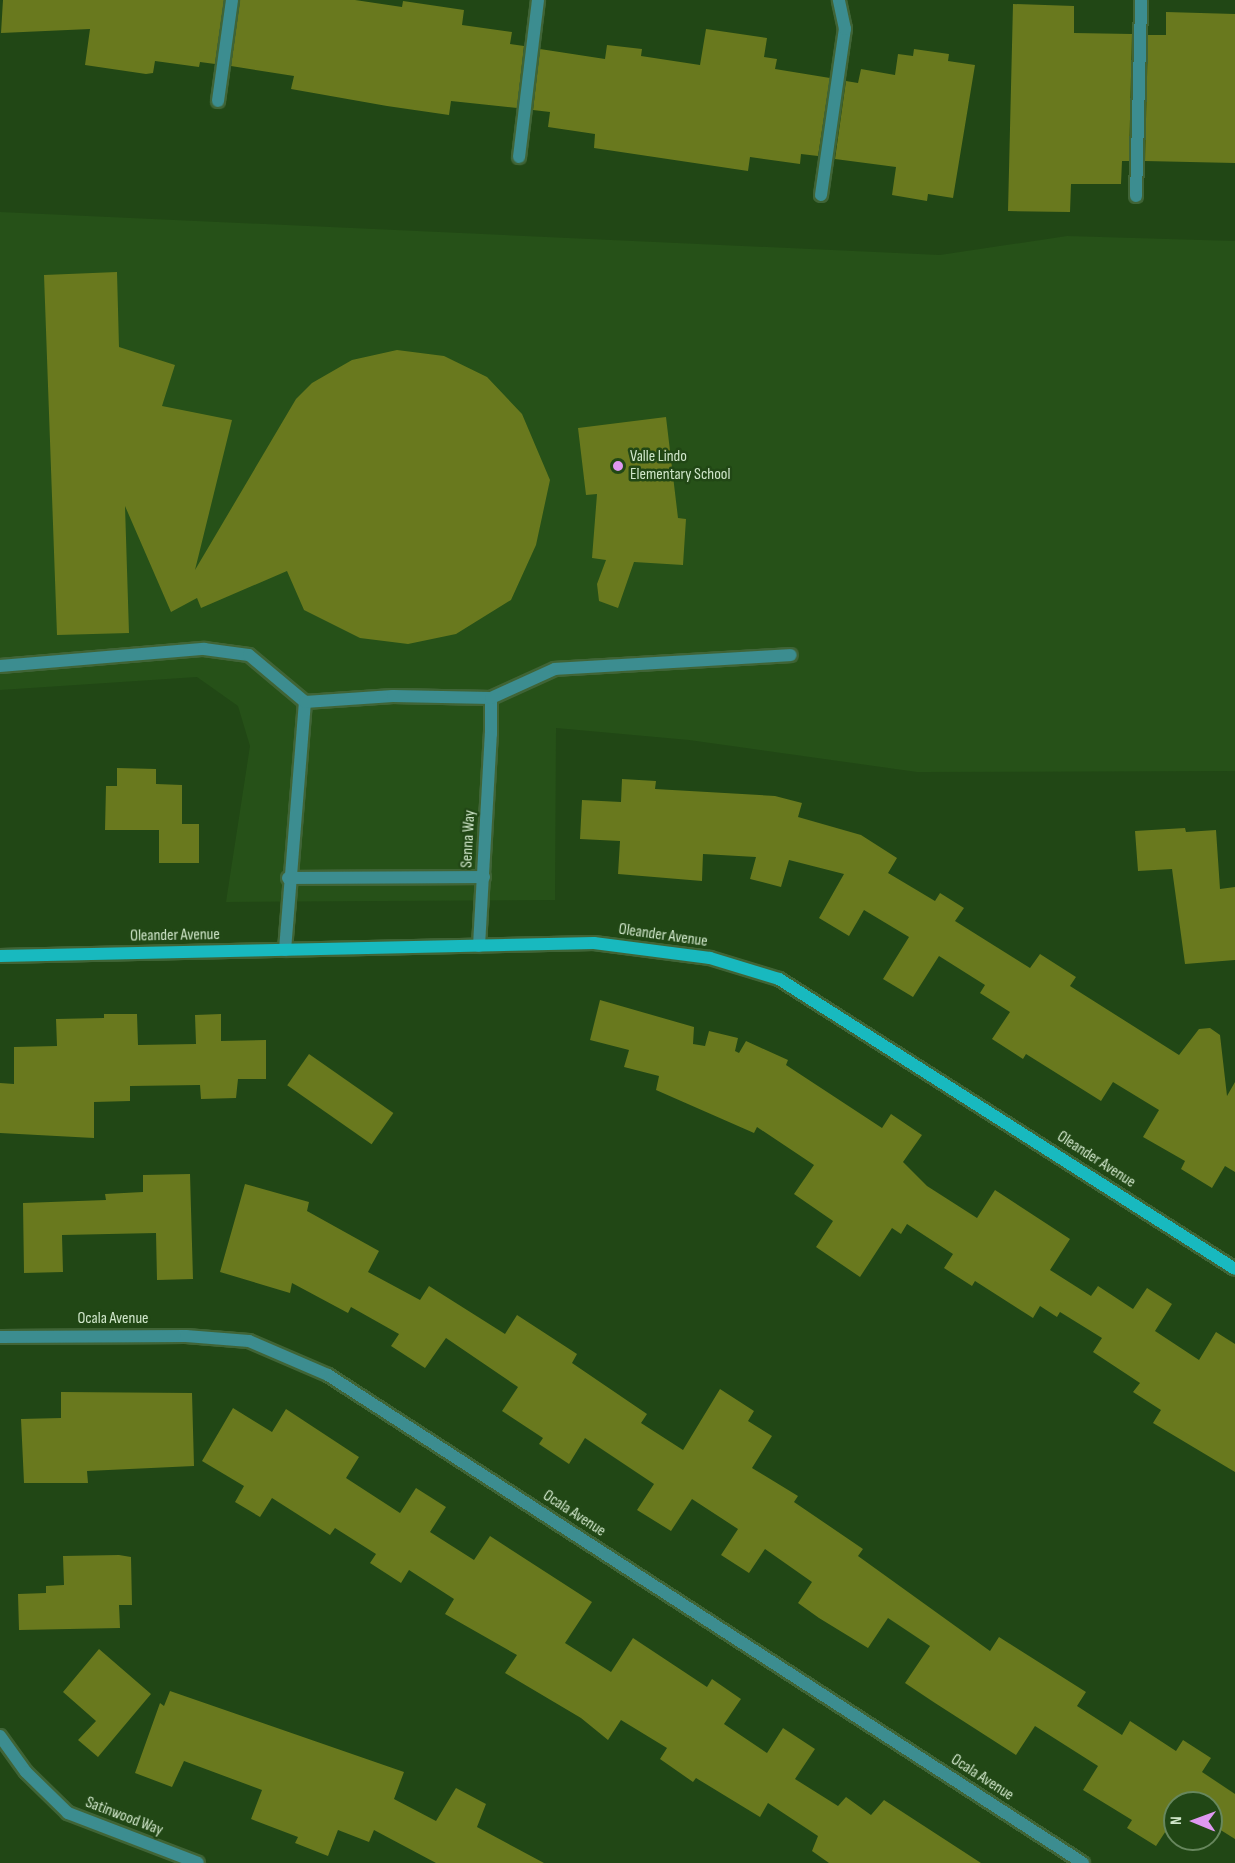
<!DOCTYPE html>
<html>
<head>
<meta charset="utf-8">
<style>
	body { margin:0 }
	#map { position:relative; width:1235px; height:1863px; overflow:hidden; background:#214715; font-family:"Sofia Sans Condensed",sans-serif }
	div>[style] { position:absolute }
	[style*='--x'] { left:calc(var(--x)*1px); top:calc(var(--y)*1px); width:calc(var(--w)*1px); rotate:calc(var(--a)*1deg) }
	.built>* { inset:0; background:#265118 }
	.building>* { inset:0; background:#69791e; transform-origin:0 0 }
	.roads { filter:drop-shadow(2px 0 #406436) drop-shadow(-2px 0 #406436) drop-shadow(0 2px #406436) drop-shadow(0 -2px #406436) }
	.lane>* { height:12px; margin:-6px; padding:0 6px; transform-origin:6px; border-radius:6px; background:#3c8d90 }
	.street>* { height:12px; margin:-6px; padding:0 6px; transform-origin:6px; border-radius:6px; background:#3c8d90 }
	.secondary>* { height:12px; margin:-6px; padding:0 6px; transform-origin:6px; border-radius:6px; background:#18b9bf }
	.dots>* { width:16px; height:16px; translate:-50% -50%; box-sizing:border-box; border:3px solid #214715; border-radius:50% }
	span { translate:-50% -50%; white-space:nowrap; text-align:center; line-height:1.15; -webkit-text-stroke:5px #214715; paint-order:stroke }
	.poi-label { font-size:16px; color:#d0e6ca }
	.left { translate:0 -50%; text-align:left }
	.street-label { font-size:16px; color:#d0e6ca }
	.north { position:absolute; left:1163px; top:1791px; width:60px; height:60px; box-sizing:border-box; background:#214715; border:2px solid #67875d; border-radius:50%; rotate:271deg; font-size:16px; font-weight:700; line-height:24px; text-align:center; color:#d0e6ca }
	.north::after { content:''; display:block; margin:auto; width:21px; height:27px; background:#df98f1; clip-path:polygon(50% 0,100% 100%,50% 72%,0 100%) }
</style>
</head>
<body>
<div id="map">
	<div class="built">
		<i style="clip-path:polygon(0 212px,940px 255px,1067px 236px,1235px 241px,1235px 771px,917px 772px,689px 740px,556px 728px,555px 900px,226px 902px,250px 746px,238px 706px,197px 677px,0 690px)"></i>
	</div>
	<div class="building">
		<i style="clip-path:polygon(3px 0,224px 0,215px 64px,200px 62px,199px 67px,155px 61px,153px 73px,146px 74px,85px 65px,90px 29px,1px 33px)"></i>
		<i style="clip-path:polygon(240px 0,355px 0,402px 7px,403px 1px,464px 10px,462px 25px,512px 32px,510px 44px,524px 46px,517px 108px,451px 101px,449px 115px,387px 106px,291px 89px,294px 76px,231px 66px)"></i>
		<i style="clip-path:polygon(1013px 4px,1074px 6px,1074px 33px,1132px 34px,1129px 161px,1122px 161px,1121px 184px,1071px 184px,1070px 212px,1008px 211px)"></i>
		<i style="clip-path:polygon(1166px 12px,1235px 14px,1235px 163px,1145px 161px,1148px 35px,1166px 35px)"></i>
		<i style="clip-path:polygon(706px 29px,767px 38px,764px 57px,777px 59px,775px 69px,830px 78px,818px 156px,801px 154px,800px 164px,750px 157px,748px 171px,594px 148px,595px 134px,548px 127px,550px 112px,533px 110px,540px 49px,605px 59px,607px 45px,642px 49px,641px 56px,700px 65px)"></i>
		<i style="clip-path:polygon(914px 49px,949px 54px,948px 61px,975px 65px,953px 198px,928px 194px,927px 201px,892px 195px,896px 167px,835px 159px,846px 81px,858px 83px,861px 69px,895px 75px,898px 54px,913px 56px)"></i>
		<i style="clip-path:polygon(117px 272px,119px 347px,175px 365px,162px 406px,232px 420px,195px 570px,296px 399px,312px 383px,352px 360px,397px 350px,444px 356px,487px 377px,522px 414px,550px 480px,536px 545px,511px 600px,456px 634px,408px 644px,360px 638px,304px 610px,287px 571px,201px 608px,197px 598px,171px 612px,125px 506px,129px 633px,57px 635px,44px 275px)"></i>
		<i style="clip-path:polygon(666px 417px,678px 518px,686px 519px,683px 565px,634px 562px,618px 608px,599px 601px,597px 584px,606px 560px,592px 558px,597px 494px,586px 495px,578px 428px)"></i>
		<i style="clip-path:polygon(117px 768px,156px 769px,156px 784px,182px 785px,182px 824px,199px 824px,199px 863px,159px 863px,159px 830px,105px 830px,106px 786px,117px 786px)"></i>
		<i style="clip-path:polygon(622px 779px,656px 781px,655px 789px,775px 796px,802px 803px,798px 817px,861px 835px,897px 858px,888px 873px,935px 901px,940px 893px,964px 908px,955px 921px,1030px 968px,1040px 954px,1076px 977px,1070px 986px,1179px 1055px,1199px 1029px,1210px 1028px,1220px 1035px,1227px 1096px,1235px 1082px,1235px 1172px,1225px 1166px,1212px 1188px,1181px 1169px,1185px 1161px,1143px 1137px,1159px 1110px,1113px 1082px,1101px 1101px,1026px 1054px,1023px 1059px,992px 1039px,1010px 1012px,980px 993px,985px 985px,939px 956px,913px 997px,883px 979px,909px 937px,864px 910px,849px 936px,819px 918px,844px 874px,789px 860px,781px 887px,750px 879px,756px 857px,703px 854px,702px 881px,618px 874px,620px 841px,580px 839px,582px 800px,621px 802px)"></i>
		<i style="clip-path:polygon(1185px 828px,1186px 832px,1216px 830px,1220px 889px,1235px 887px,1235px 960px,1185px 964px,1172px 869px,1138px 871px,1135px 831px)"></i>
		<i style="clip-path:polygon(600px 1000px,694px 1027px,693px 1044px,705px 1046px,709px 1031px,738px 1038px,735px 1051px,739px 1053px,746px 1041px,788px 1060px,786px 1065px,882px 1128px,891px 1114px,922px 1135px,903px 1162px,927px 1186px,977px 1218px,995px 1190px,1070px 1239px,1050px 1270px,1091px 1296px,1098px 1286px,1133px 1309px,1147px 1288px,1172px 1304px,1155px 1331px,1199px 1360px,1216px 1332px,1235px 1344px,1235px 1472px,1153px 1423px,1161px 1410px,1133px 1392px,1140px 1383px,1093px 1352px,1102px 1338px,1060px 1312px,1057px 1317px,1040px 1306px,1033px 1318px,975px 1281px,972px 1286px,944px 1268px,953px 1254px,907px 1224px,901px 1234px,892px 1228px,860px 1277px,816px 1247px,833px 1221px,794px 1194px,814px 1165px,757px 1127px,754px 1133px,656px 1090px,659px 1076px,624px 1067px,629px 1050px,590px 1040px)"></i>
		<i style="clip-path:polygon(104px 1014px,137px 1014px,138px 1045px,196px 1044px,195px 1015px,221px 1014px,221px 1041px,266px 1040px,266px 1079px,238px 1079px,236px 1098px,201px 1099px,200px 1085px,130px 1086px,130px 1101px,94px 1102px,94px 1138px,0 1133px,0 1083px,14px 1084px,14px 1047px,57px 1046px,56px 1019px,104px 1018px)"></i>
		<i style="left:309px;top:1054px;width:103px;height:38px;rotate:35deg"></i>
		<i style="clip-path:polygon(190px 1174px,193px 1279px,157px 1280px,156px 1233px,62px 1235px,63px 1272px,24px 1273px,23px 1203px,106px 1200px,105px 1194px,143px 1192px,143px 1175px)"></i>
		<i style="clip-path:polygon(245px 1184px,309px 1202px,307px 1211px,379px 1251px,368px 1272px,420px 1300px,429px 1286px,505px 1334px,517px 1315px,577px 1354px,572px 1363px,647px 1414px,641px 1423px,683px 1450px,720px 1389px,754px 1411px,748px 1421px,772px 1436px,752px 1468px,798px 1496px,794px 1502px,863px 1549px,858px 1556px,990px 1651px,999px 1637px,1086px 1692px,1077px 1706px,1122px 1735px,1130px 1721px,1176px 1751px,1183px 1740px,1211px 1758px,1202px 1772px,1235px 1794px,1235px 1839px,1211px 1824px,1211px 1803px,1175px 1803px,1175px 1817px,1156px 1846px,1127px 1828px,1132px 1820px,1083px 1790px,1098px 1766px,1035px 1726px,1016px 1755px,935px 1703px,905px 1683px,930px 1646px,888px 1618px,868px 1648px,819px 1618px,798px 1603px,812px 1582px,765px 1549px,749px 1573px,721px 1555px,738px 1529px,692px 1499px,671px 1531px,637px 1510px,654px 1484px,585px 1438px,569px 1464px,539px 1444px,543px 1438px,502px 1411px,518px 1387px,446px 1338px,425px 1368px,391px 1346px,399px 1334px,351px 1307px,348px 1313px,292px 1283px,290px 1293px,220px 1272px)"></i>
		<i style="clip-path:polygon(61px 1392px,192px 1393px,194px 1466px,87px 1471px,88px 1483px,24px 1483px,21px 1419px,61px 1418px)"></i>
		<i style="clip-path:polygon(233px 1408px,272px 1432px,286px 1409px,359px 1457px,346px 1478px,400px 1513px,416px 1488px,446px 1507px,430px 1532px,474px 1560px,490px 1536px,592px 1602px,565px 1643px,611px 1672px,633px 1638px,707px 1687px,712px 1679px,741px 1699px,724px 1724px,767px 1753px,783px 1728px,815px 1749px,795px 1779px,838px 1806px,846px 1797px,871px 1815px,884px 1800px,981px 1863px,829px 1863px,812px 1851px,818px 1836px,768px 1803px,760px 1817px,696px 1778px,693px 1782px,660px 1759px,667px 1748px,621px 1720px,608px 1740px,581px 1718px,505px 1673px,517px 1655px,445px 1614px,454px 1599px,409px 1570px,401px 1583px,370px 1563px,376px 1554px,335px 1528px,330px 1535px,272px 1498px,260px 1517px,235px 1502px,244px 1486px,202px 1461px)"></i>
		<i style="clip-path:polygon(119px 1555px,131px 1557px,132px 1605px,119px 1605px,120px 1628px,19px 1630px,18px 1594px,46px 1593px,46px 1586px,64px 1585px,63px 1556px)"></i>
		<i style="clip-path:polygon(99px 1649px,151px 1694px,98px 1757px,78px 1740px,96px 1721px,63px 1692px)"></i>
		<i style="clip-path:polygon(170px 1691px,404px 1772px,394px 1799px,436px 1821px,456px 1788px,486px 1804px,477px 1827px,544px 1863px,436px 1863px,374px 1830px,369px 1842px,338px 1830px,328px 1856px,295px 1843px,298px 1837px,251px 1819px,262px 1790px,184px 1761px,172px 1787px,135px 1773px,160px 1703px,164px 1706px)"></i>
	</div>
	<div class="roads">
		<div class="lane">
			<i style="--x:218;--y:101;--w:102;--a:-82.1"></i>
			<i style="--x:519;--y:157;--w:158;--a:-83.1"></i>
			<i style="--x:821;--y:195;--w:168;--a:-81.8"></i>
			<i style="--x:845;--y:29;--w:30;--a:-102"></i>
			<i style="--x:1136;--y:196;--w:196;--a:-88.5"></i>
			<i style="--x:0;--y:666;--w:205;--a:-4.8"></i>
			<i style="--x:204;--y:649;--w:45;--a:7.6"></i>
			<i style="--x:249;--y:655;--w:73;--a:40"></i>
			<i style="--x:491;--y:734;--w:36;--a:-90"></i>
			<i style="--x:288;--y:878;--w:196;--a:-0.3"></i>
			<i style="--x:285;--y:950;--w:249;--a:-85.4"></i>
			<i style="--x:305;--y:702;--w:88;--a:-3.9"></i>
			<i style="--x:393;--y:696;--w:98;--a:1.2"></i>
			<i style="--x:491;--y:698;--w:70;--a:-24.4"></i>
			<i style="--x:555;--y:669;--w:236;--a:-3.4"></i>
		</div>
		<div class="street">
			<i style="--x:479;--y:946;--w:212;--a:-86.8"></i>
			<i style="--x:0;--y:1337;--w:186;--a:-0.3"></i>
			<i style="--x:186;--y:1336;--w:63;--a:4.5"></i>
			<i style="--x:249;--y:1341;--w:86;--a:23.3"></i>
			<i style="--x:328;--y:1375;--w:899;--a:32.88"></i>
			<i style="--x:0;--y:1736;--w:44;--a:54.2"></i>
			<i style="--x:26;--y:1772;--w:59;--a:44.3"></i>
			<i style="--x:68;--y:1813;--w:139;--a:21"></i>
		</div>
		<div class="secondary">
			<i style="--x:0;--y:956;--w:594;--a:-1.25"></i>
			<i style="--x:594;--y:943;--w:117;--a:7.4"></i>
			<i style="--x:710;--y:958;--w:72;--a:16.9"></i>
			<i style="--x:779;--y:979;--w:540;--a:32.45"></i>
		</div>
	</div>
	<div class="dots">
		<i style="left:618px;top:466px;background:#df98f1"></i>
	</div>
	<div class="poi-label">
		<span class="left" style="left:630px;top:466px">Valle Lindo<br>Elementary School</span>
	</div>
	<div class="street-label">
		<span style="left:469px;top:839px;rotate:-87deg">Senna Way</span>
		<span style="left:175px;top:936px;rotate:-1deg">Oleander Avenue</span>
		<span style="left:663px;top:936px;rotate:8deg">Oleander Avenue</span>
		<span style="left:1096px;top:1160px;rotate:33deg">Oleander Avenue</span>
		<span style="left:113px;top:1319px">Ocala Avenue</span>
		<span style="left:574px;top:1514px;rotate:33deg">Ocala Avenue</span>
		<span style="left:982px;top:1778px;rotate:33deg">Ocala Avenue</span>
		<span style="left:124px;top:1817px;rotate:21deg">Satinwood Way</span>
	</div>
	<div class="north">N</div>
</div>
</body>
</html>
